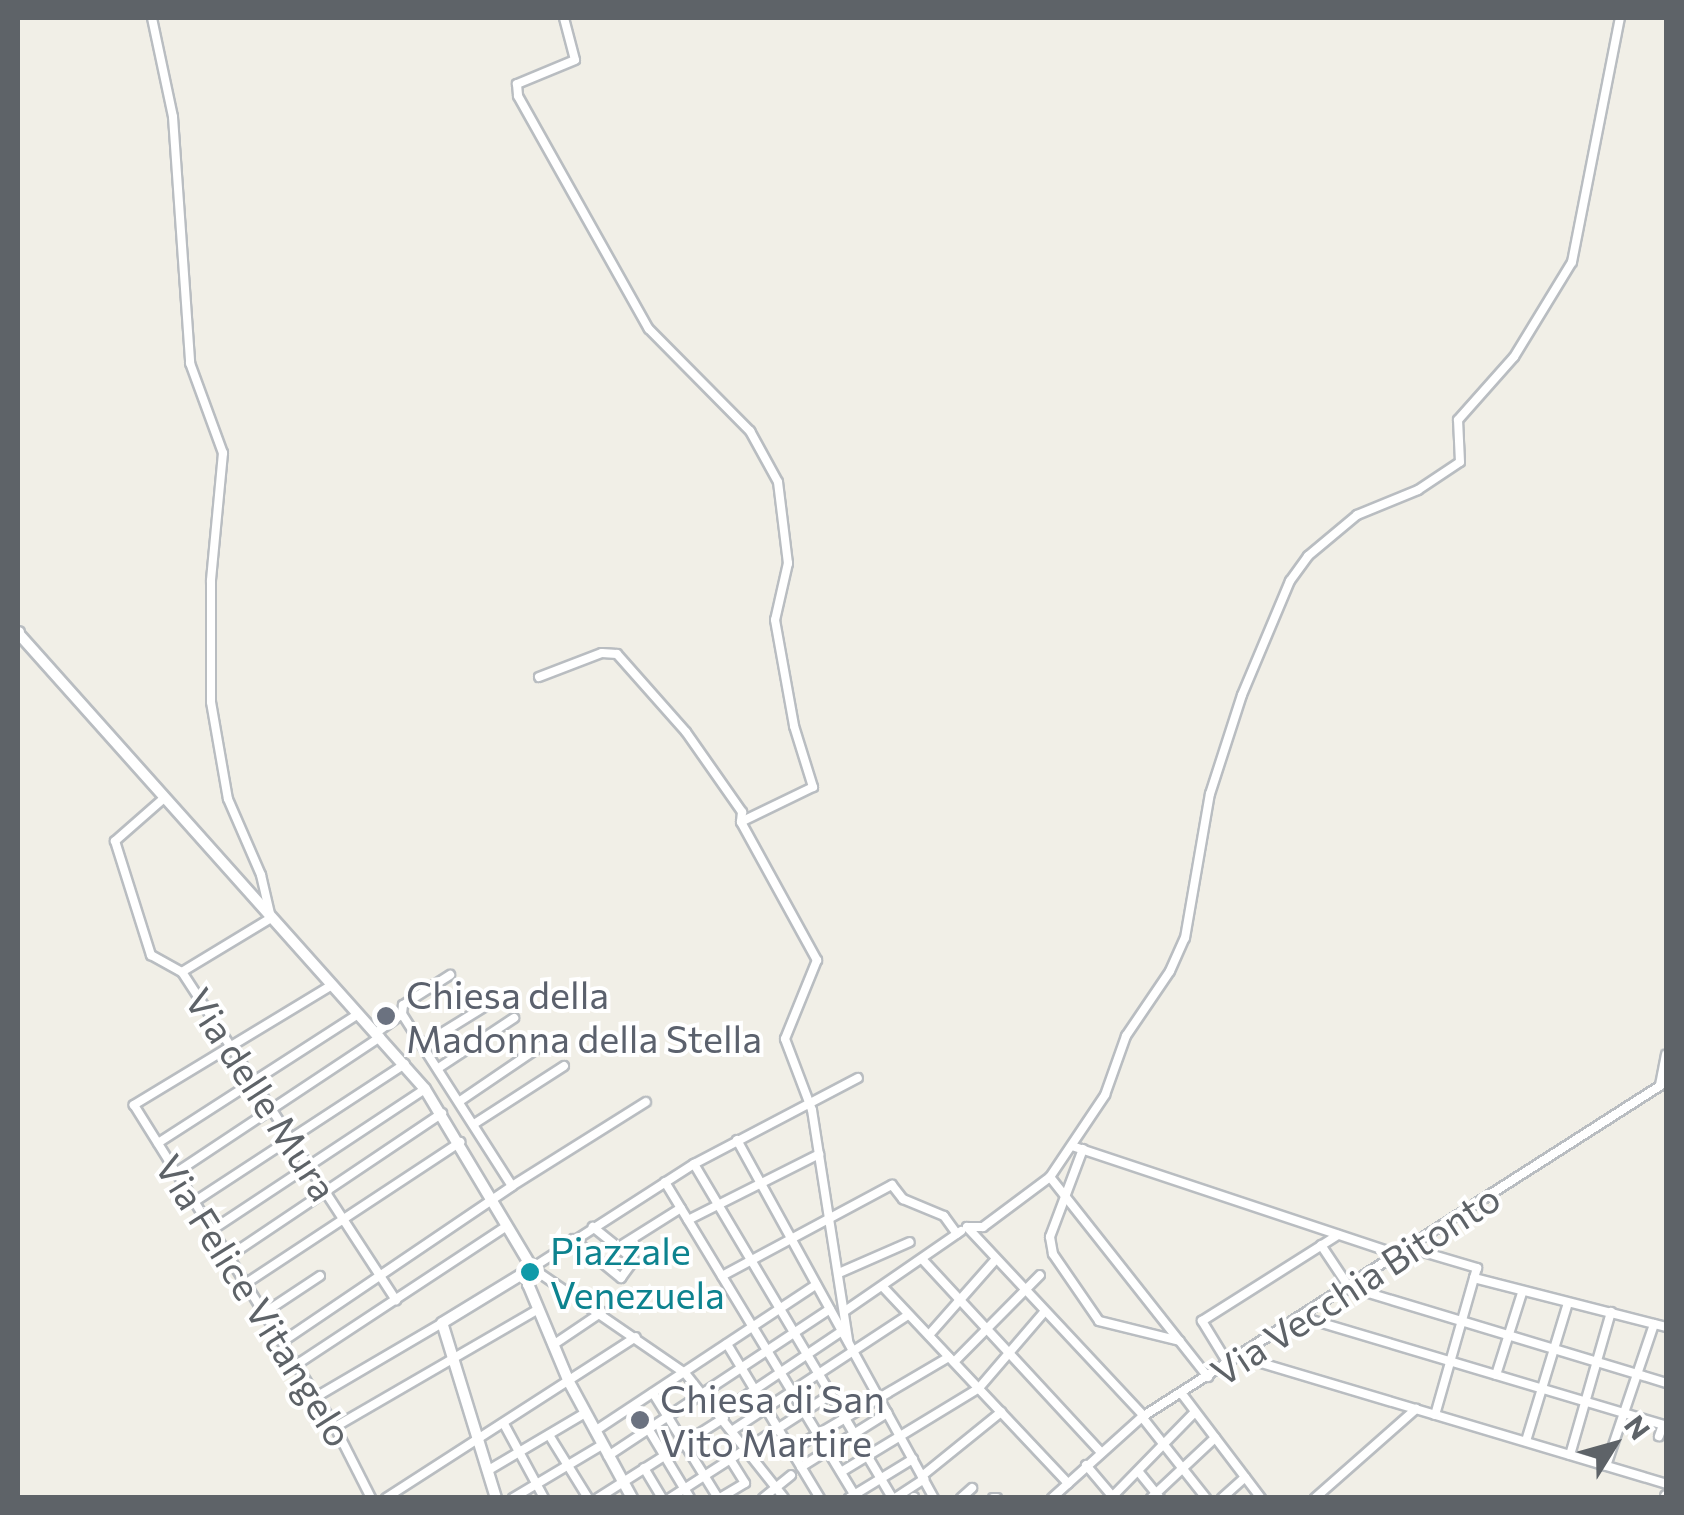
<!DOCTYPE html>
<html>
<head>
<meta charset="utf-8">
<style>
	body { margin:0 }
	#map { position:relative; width:1684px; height:1515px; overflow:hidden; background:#f1efe7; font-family:Commissioner,sans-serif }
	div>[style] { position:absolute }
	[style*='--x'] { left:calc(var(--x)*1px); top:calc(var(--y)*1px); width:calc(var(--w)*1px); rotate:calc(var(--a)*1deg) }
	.roads { filter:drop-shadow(2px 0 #b9bdc1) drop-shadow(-2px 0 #b9bdc1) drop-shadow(0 2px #b9bdc1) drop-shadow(0 -2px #b9bdc1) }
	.minor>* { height:8px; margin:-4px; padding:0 4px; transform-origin:4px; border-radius:4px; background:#fff }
	.tertiary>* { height:10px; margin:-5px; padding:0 5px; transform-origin:5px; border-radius:5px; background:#fff }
	.secondary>* { height:11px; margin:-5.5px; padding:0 5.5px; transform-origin:5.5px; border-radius:5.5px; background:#fff }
	.dots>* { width:28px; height:28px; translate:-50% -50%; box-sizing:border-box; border:5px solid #fff; border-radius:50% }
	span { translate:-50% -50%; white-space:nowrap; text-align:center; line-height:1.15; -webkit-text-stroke:8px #fff; paint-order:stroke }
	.worship-label { font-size:38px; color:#5b616d }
	.left { translate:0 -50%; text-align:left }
	.street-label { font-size:38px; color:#5e6368 }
	.culture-label { font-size:38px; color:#0d838f }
	.frame { position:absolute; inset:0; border:20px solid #5e6368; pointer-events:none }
	.north { position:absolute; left:1564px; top:1395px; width:100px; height:100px; -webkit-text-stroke:8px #fff; paint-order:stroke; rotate:53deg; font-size:28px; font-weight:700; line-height:40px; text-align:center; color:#5e6368 }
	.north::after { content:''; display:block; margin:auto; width:35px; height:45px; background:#5e6368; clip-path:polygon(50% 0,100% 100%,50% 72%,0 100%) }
</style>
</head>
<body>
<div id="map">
	<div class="roads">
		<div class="minor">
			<i style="--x:152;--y:18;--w:101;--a:78"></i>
			<i style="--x:173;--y:117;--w:247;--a:86"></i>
			<i style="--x:190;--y:363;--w:96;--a:69.9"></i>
			<i style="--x:223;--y:453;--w:129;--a:95.4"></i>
			<i style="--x:211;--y:581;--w:121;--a:90"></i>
			<i style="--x:211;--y:702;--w:98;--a:80.1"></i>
			<i style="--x:228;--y:799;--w:83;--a:66.5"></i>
			<i style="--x:261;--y:875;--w:44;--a:76.9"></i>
			<i style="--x:271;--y:918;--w:104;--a:148.8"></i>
			<i style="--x:564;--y:18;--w:43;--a:75.3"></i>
			<i style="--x:575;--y:60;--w:63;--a:157.5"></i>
			<i style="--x:517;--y:84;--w:12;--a:85"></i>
			<i style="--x:518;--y:96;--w:267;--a:60.7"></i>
			<i style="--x:649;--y:329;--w:144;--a:45.3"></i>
			<i style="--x:750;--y:431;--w:58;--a:61.2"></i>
			<i style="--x:778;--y:482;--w:82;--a:83"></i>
			<i style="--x:788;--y:563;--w:58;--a:102.8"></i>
			<i style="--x:775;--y:620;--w:108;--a:79.8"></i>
			<i style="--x:794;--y:726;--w:64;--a:72.7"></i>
			<i style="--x:813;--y:787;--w:80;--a:154.1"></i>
			<i style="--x:741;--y:822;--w:158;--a:61.2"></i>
			<i style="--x:817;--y:960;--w:85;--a:112.1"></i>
			<i style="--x:785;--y:1039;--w:76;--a:69.2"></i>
			<i style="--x:812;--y:1110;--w:234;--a:81.1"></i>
			<i style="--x:539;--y:677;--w:67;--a:-20.9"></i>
			<i style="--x:602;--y:653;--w:15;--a:4"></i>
			<i style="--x:617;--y:654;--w:104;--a:48.5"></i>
			<i style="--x:686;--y:732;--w:98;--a:55"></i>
			<i style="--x:742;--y:812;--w:10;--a:96"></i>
			<i style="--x:163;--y:799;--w:64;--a:138.8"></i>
			<i style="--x:115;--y:841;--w:120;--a:72.5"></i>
			<i style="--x:151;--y:955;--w:35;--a:29"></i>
			<i style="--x:182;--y:972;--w:392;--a:56.9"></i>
			<i style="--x:332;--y:985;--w:232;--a:148.8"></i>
			<i style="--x:134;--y:1105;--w:380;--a:58"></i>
			<i style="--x:335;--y:1427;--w:80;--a:63.1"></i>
			<i style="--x:402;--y:1014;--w:9;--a:-84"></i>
			<i style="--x:403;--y:1005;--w:56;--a:-32.6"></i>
			<i style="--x:424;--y:1044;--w:95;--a:-31.7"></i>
			<i style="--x:440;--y:1067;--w:89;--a:-33.5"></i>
			<i style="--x:1660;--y:1085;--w:31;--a:-79"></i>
			<i style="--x:460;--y:1101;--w:98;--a:-34.2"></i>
			<i style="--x:474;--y:1124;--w:107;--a:-32.8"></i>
			<i style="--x:737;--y:1140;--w:409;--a:61.2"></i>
			<i style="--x:158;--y:1143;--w:238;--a:-32.8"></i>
			<i style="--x:1072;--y:1146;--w:348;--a:18.4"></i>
			<i style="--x:1083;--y:1149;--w:94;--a:110.6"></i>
			<i style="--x:1050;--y:1237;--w:17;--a:80"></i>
			<i style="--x:1053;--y:1254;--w:81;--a:55.5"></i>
			<i style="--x:1099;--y:1321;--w:83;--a:13.9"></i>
			<i style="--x:694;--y:1164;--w:388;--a:59.3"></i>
			<i style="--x:177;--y:1172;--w:244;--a:-33.6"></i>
			<i style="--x:1050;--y:1177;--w:255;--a:51.7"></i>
			<i style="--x:665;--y:1182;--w:369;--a:58.8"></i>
			<i style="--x:512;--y:1186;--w:158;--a:-32.1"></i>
			<i style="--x:194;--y:1202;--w:252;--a:-33.2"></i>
			<i style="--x:688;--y:1220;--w:147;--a:-26.7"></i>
			<i style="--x:967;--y:1227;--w:16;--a:0"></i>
			<i style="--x:983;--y:1227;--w:84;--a:-36.7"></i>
			<i style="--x:1050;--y:1177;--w:99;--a:-56.1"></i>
			<i style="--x:1105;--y:1095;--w:63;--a:-70.4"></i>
			<i style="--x:1126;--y:1036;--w:78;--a:-55.9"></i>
			<i style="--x:1170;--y:971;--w:36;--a:-66"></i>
			<i style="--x:1185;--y:938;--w:146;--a:-80.2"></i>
			<i style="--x:1210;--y:794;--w:104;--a:-72.1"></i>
			<i style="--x:1242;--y:695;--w:124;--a:-67.2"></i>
			<i style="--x:1290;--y:581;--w:31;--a:-54"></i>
			<i style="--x:1308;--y:556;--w:64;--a:-39.9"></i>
			<i style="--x:1357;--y:515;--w:66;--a:-22.3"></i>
			<i style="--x:1418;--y:490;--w:50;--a:-33.7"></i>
			<i style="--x:1460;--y:462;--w:42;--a:-92.7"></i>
			<i style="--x:1458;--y:420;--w:84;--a:-48.4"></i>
			<i style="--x:1514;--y:357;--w:111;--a:-58.6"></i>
			<i style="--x:1572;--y:262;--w:249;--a:-78.9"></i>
			<i style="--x:967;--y:1227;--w:259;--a:46.9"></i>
			<i style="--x:212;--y:1230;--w:255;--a:-33.5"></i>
			<i style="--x:573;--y:1239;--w:62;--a:39.1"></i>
			<i style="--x:621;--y:1278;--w:22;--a:-54"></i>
			<i style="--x:634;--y:1260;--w:53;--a:-141.2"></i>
			<i style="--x:1321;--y:1245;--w:54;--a:56.3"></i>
			<i style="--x:619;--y:1247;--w:73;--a:-32.2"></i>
			<i style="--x:1413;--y:1249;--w:67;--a:16.5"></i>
			<i style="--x:1477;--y:1268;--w:10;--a:107"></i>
			<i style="--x:1474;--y:1278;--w:198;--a:14.3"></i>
			<i style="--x:228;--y:1257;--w:258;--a:-33.9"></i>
			<i style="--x:922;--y:1259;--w:262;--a:47.2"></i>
			<i style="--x:532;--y:1268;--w:193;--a:-32.7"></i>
			<i style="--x:694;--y:1164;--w:185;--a:-27.7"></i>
			<i style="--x:532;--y:1268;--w:186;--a:34.5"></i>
			<i style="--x:685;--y:1373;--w:159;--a:51.6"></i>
			<i style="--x:839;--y:1273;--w:77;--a:-23.6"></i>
			<i style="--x:722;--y:1276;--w:193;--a:-28.2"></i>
			<i style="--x:892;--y:1185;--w:18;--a:52"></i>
			<i style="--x:903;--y:1199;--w:44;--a:22.5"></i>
			<i style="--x:944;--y:1216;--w:22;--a:54"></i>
			<i style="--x:245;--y:1284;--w:258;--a:-33.4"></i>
			<i style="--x:883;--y:1287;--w:270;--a:46.7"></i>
			<i style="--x:1352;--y:1288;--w:328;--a:16.8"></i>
			<i style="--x:845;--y:1311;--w:141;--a:-34.6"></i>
			<i style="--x:264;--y:1313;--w:67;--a:-33.5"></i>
			<i style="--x:1305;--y:1318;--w:374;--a:16.6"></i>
			<i style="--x:1663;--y:1425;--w:12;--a:110"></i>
			<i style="--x:929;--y:1335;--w:101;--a:-48.6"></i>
			<i style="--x:282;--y:1342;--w:278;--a:-34.1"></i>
			<i style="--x:512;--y:1186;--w:204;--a:-122.6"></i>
			<i style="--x:402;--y:1014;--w:32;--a:144"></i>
			<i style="--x:727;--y:1344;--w:180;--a:58.9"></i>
			<i style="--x:553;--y:1345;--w:59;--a:-34"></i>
			<i style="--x:1241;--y:1357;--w:444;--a:16.6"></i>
			<i style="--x:954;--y:1362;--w:122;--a:-45.3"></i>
			<i style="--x:296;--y:1365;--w:250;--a:-33.4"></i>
			<i style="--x:1229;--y:1365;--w:52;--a:-121.5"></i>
			<i style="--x:1202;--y:1321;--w:161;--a:-32.3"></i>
			<i style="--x:1496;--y:1375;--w:86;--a:-72.4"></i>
			<i style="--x:653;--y:1393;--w:123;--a:58.2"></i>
			<i style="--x:1182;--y:1394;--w:131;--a:52.8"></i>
			<i style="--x:316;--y:1397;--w:146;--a:-30.4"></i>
			<i style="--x:720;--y:1413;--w:147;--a:-33.9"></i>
			<i style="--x:1435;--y:1415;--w:142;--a:-74.1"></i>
			<i style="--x:1142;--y:1417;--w:103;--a:51.7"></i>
			<i style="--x:504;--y:1424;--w:84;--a:61.6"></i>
			<i style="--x:335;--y:1427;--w:233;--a:-30.1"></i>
			<i style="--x:649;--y:1430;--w:79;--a:58.9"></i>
			<i style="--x:733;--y:1430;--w:209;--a:-33.3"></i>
			<i style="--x:595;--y:1431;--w:265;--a:-33.5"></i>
			<i style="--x:549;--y:1435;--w:74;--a:58.2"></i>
			<i style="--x:1526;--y:1441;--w:141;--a:-73.1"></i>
			<i style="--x:791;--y:1450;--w:183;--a:-30.5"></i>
			<i style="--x:1570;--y:1455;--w:149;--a:-74"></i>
			<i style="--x:608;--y:1456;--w:266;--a:-33.5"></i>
			<i style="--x:1086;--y:1465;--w:43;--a:49.7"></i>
			<i style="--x:1606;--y:1466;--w:150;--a:-71.3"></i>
			<i style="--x:801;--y:1467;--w:102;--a:-32.1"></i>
			<i style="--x:644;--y:1468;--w:35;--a:59"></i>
			<i style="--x:487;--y:1471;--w:114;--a:-30.6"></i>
			<i style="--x:1138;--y:1471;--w:35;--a:51"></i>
			<i style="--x:841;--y:1472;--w:162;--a:-31.3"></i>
			<i style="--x:979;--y:1388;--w:101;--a:-49.4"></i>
			<i style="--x:922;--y:1476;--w:102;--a:-39"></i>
			<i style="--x:914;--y:1497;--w:1;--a:90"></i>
			<i style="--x:386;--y:1498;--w:297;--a:-32.8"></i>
			<i style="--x:513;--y:1498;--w:104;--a:-30.8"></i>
			<i style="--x:598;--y:1498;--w:149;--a:-32.4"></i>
			<i style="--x:670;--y:1498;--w:190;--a:-32.8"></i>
			<i style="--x:720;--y:1498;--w:29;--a:-31"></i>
			<i style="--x:745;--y:1483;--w:28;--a:-122"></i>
			<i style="--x:763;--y:1498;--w:36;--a:-39"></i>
			<i style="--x:849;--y:1498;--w:75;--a:-31.4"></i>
			<i style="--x:895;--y:1498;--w:35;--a:-33"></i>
			<i style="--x:961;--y:1498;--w:15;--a:-42"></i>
			<i style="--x:993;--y:1498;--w:4;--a:0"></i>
			<i style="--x:1052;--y:1498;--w:121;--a:-42"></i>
			<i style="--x:1142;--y:1417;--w:622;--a:-32.59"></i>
			<i style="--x:1111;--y:1498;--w:120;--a:-45.7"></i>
			<i style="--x:1151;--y:1498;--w:88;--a:-43.2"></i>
			<i style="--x:1222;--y:1498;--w:31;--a:-42"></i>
			<i style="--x:1315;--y:1498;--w:135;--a:-41.4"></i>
		</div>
		<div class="tertiary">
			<i style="--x:18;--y:633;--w:611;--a:48.25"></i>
			<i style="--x:425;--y:1089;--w:209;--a:59.1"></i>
			<i style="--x:532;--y:1269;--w:16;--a:105"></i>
			<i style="--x:528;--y:1284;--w:106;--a:67.3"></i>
			<i style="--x:569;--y:1382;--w:132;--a:61.5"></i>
			<i style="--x:496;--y:1498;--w:183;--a:-107.1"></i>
			<i style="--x:442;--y:1323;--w:105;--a:-31.4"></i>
			<i style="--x:1666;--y:1498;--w:2;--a:-90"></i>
		</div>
		<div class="secondary">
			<i style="--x:18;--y:632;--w:1;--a:90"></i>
		</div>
	</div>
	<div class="dots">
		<i style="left:386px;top:1016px;background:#6b7280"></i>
		<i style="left:530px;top:1272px;background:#0f9aa8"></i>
		<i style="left:640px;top:1420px;background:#6b7280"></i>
	</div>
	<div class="worship-label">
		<span class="left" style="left:406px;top:1016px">Chiesa della<br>Madonna della Stella</span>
		<span class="left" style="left:660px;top:1420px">Chiesa di San<br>Vito Martire</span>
	</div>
	<div class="street-label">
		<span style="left:262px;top:1094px;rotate:57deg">Via delle Mura</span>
		<span style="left:1355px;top:1284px;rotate:-33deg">Via Vecchia Bitonto</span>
		<span style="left:255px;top:1300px;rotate:58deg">Via Felice Vitangelo</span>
	</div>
	<div class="culture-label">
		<span class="left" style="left:550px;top:1272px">Piazzale<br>Venezuela</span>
	</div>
	<div class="frame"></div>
	<div class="north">N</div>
</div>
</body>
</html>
